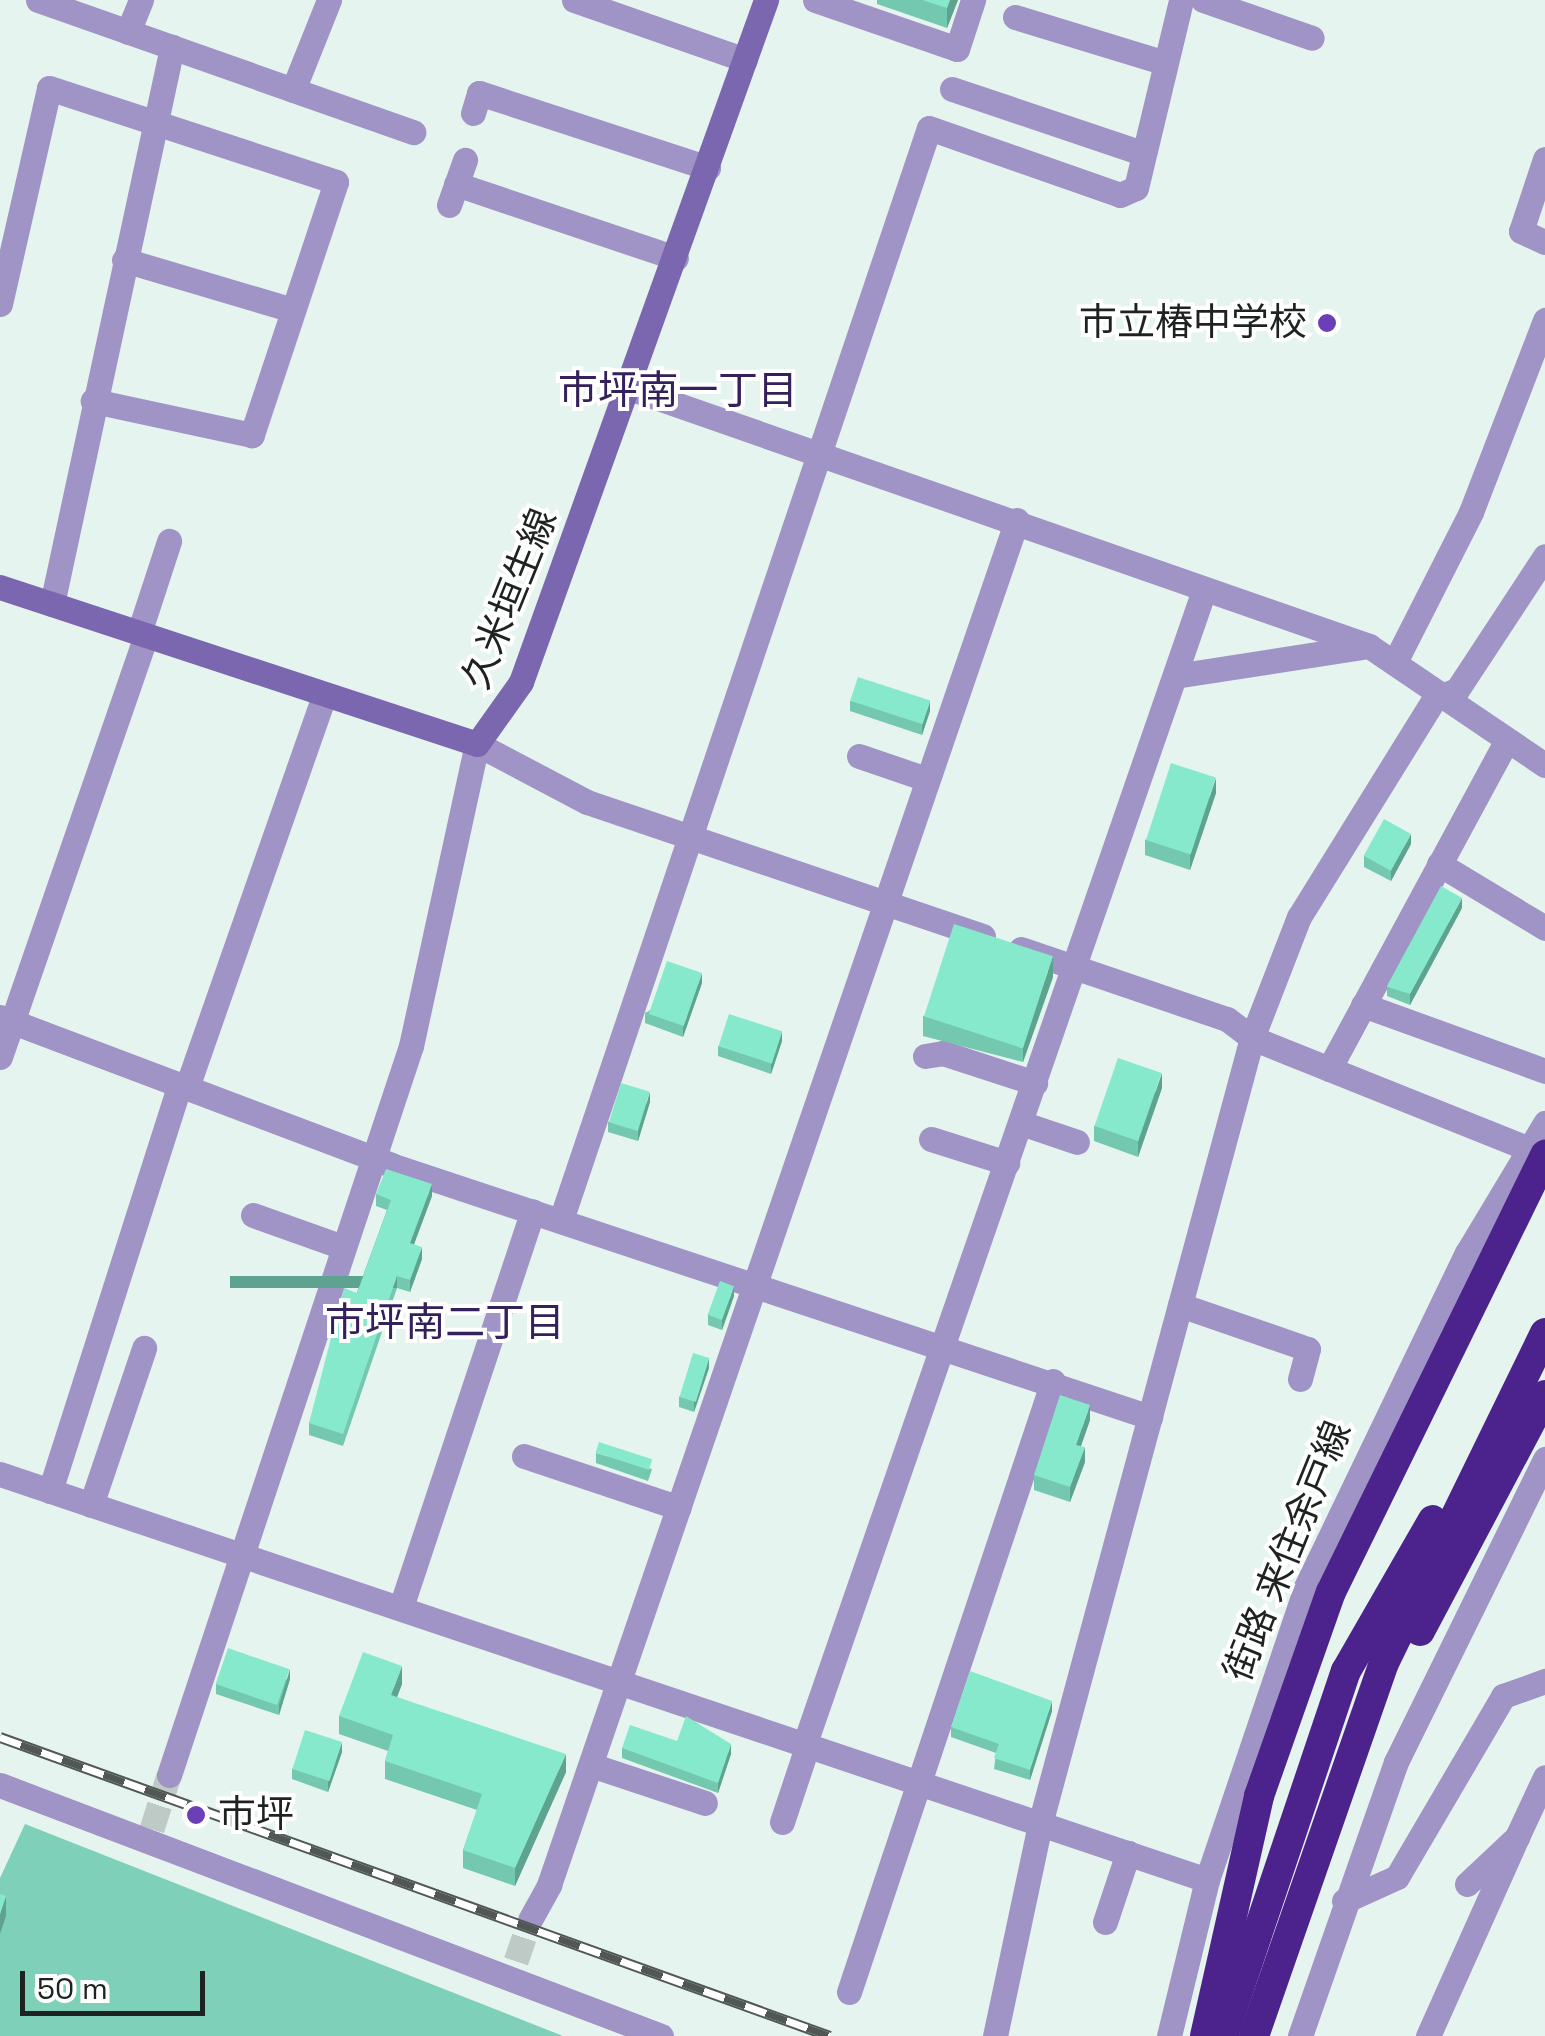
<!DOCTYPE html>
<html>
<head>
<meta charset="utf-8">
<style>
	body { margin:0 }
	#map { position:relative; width:1545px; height:2036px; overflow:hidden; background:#e6f4ef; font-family:"Space Grotesk","Noto Sans JP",sans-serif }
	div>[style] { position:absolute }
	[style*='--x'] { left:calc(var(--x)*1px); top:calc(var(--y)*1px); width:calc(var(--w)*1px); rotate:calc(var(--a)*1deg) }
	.green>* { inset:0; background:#7ed0b8 }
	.street-tunnel>* { height:25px; margin-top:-12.5px; transform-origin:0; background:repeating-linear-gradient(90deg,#becac6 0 25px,transparent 0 37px) }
	.street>* { height:25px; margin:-12.5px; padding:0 12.5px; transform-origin:12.5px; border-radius:12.5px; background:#a094c6 }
	.secondary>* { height:25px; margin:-12.5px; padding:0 12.5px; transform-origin:12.5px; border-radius:12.5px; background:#7b67af }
	.highway>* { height:30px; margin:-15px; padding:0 15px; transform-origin:15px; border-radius:15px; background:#4c238c }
	.rail>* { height:11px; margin-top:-5.5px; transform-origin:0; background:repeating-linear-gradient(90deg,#fff 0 22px,#505755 0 44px); box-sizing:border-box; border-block:2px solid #505755 }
	.wall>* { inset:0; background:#74c8af }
	.shaded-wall>* { inset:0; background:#5ea38f; transform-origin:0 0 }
	.building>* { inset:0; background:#87e9cc; transform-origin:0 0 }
	.dots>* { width:28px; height:28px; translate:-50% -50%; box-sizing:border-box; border:5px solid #fff; border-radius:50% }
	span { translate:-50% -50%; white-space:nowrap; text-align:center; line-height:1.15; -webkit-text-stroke:8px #fff; paint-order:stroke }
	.poi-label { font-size:38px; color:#1e2322 }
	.right { translate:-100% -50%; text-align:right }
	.left { translate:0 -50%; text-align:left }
	.street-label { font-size:38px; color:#1e2322 }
	.neighbourhood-label { font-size:40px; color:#34205a }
	.scale { position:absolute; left:20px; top:1971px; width:185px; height:45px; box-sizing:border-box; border:5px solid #1e2322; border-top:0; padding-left:12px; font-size:30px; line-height:35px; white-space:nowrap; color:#1e2322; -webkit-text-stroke:8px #fff; paint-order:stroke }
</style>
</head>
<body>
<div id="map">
	<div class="green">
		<i style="clip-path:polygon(25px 1824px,563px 2036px,0 2036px,0 1878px)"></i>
	</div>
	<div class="street-tunnel">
		<i style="--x:152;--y:1829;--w:57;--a:-72.5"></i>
		<i style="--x:516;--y:1961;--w:46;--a:-70.8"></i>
	</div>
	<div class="street">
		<i style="--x:38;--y:0;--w:398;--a:19.4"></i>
		<i style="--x:574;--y:0;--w:181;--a:19.3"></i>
		<i style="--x:815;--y:0;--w:150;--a:19"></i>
		<i style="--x:957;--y:49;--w:52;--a:-71.9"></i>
		<i style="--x:1203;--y:0;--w:115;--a:19.2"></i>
		<i style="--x:1015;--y:17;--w:151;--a:17"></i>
		<i style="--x:128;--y:32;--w:35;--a:-68"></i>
		<i style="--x:952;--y:89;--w:197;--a:18.6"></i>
		<i style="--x:293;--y:90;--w:97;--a:-68.2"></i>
		<i style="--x:473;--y:113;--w:21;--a:-73"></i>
		<i style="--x:479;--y:93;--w:241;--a:18.1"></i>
		<i style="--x:1545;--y:159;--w:76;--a:108.4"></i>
		<i style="--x:1521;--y:231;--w:26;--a:25"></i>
		<i style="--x:456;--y:184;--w:232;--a:18.6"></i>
		<i style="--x:449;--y:205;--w:48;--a:-70.4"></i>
		<i style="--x:124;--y:260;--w:176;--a:16.5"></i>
		<i style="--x:0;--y:304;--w:221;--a:-77.2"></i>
		<i style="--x:49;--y:88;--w:302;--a:18.1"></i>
		<i style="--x:336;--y:182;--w:267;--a:108.4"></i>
		<i style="--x:252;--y:435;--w:163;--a:-167.9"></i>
		<i style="--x:632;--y:389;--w:781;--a:19.22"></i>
		<i style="--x:1369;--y:646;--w:212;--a:34.1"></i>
		<i style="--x:52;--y:604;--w:570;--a:-77.84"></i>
		<i style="--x:139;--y:633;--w:97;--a:-71.9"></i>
		<i style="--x:1397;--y:658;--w:164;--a:-63.1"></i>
		<i style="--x:1471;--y:512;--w:206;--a:-68.9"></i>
		<i style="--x:1175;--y:676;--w:190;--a:-8.8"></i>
		<i style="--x:859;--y:756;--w:71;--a:18.9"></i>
		<i style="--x:1439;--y:864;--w:124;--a:31.1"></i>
		<i style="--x:1021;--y:949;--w:218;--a:18.8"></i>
		<i style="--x:1227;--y:1019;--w:31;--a:37"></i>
		<i style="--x:1252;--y:1038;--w:299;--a:21.8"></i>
		<i style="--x:1363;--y:1005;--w:194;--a:19.9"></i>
		<i style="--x:0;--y:1017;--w:418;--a:20.7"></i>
		<i style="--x:391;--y:1165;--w:800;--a:18.37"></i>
		<i style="--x:925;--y:1056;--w:18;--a:-9"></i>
		<i style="--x:943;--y:1053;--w:97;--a:18.1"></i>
		<i style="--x:0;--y:1057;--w:446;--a:-70.9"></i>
		<i style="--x:1329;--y:1069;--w:370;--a:-61.6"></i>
		<i style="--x:187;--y:1087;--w:414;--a:-70.7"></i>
		<i style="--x:1021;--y:1123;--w:59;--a:18.7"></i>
		<i style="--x:931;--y:1139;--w:80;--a:17.5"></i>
		<i style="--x:253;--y:1215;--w:96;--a:19.6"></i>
		<i style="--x:561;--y:1220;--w:1152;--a:-71.38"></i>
		<i style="--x:929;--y:128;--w:202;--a:19.3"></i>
		<i style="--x:1120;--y:195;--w:17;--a:-24"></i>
		<i style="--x:1136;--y:188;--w:193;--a:-76.5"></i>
		<i style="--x:1180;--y:1305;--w:135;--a:19"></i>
		<i style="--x:1308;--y:1349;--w:31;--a:105"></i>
		<i style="--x:524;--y:1456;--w:163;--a:18.5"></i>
		<i style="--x:0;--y:1474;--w:1273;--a:18.59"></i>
		<i style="--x:50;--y:1491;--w:427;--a:-72.3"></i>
		<i style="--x:91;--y:1505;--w:166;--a:-71.3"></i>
		<i style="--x:401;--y:1607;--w:417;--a:-71.6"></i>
		<i style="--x:805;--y:1743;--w:1220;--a:-70.91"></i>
		<i style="--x:591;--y:1765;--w:120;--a:18.4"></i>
		<i style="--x:169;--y:1775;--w:768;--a:-71.64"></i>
		<i style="--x:411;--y:1046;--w:309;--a:-77.7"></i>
		<i style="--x:477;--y:744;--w:124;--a:27.8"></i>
		<i style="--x:587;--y:802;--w:418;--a:18.7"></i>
		<i style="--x:0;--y:1785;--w:707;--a:20.79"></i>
		<i style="--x:782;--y:1822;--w:82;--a:-71.6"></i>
		<i style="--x:1467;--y:1884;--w:69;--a:-43.2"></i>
		<i style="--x:1517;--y:1837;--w:66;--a:-65"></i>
		<i style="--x:1344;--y:1901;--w:58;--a:-24.4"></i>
		<i style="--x:1397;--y:1877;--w:210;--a:-59.6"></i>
		<i style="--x:1503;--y:1696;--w:45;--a:-19.7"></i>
		<i style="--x:531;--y:1918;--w:38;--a:-61"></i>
		<i style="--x:549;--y:1885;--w:1443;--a:-71.08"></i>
		<i style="--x:1105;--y:1922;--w:73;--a:-71.6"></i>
		<i style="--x:849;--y:1992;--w:644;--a:-71.54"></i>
		<i style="--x:995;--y:2036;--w:217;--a:-78"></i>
		<i style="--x:1040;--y:1824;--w:814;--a:-74.91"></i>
		<i style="--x:1252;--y:1038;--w:130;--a:-68.8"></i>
		<i style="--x:1299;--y:917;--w:258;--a:-58.2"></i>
		<i style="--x:1435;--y:698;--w:23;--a:-20"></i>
		<i style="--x:1457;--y:690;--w:160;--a:-56.7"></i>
		<i style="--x:1169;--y:2036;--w:161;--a:-76.3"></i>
		<i style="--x:1207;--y:1880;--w:309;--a:-71.3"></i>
		<i style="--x:1306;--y:1587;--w:371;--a:-64.3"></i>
		<i style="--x:1467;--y:1253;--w:152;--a:-59"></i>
		<i style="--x:1300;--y:2036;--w:290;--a:-70.7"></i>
		<i style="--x:1396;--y:1762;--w:338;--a:-63.8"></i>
		<i style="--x:1428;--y:2036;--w:218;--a:-65.9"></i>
	</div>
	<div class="secondary">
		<i style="--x:0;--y:587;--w:502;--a:18.22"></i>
		<i style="--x:477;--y:744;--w:76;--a:-54.6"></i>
		<i style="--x:521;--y:682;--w:725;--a:-70.24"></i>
	</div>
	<div class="highway">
		<i style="--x:1420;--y:1631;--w:267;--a:-62.1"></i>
		<i style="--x:1205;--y:2036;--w:246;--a:-77.3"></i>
		<i style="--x:1259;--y:1796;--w:216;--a:-70.6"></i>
		<i style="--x:1331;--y:1592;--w:487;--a:-63.9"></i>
		<i style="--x:1223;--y:2036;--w:385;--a:-71.4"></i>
		<i style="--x:1346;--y:1671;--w:174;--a:-60.1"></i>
		<i style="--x:1254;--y:2036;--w:395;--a:-70.8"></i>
		<i style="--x:1384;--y:1663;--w:367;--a:-64"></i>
	</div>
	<div class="rail">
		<i style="--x:0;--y:1737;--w:882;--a:19.81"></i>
	</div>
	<div class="wall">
		<i style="clip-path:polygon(877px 0,958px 0,947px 28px,877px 4px)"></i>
		<i style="clip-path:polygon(850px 701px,930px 711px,922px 735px,850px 711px)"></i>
		<i style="clip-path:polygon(1216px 793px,1190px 870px,1145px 855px,1145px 840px)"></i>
		<i style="clip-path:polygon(1411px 844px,1391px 881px,1364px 867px,1364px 856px)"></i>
		<i style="clip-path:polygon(1462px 908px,1410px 1005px,1387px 996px,1387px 986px)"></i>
		<i style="clip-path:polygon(1053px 977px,1023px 1062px,923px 1036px,923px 1016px)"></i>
		<i style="clip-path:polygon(702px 983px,683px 1037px,645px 1023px,645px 1013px)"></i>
		<i style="clip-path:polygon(782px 1041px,771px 1074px,718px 1056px,718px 1046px)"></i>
		<i style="clip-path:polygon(1162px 1088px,1138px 1157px,1094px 1141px,1094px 1126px)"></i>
		<i style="clip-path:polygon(650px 1102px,638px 1141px,608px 1132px,608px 1122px)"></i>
		<i style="clip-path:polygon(376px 1194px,432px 1196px,414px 1244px,422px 1259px,410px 1292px,397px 1288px,343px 1446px,309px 1435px,309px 1423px,387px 1210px,376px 1206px)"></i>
		<i style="clip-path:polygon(734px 1296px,722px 1330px,708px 1325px,708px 1315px)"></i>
		<i style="clip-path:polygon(709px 1368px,694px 1412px,679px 1407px,679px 1397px)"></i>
		<i style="clip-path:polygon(1090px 1420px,1081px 1446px,1085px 1462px,1070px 1502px,1034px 1490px,1034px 1475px)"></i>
		<i style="clip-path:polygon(596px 1453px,652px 1469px,648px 1481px,596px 1463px)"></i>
		<i style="clip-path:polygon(290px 1679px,279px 1715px,216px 1694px,216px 1684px)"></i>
		<i style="clip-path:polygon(402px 1684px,397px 1697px,566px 1772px,515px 1886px,463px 1868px,463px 1850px,477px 1810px,385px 1779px,385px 1761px,388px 1751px,339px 1734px,339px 1716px)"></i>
		<i style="clip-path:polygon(1052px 1711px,1030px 1780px,994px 1769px,996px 1753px,951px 1737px,951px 1727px)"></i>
		<i style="clip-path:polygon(677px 1741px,731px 1754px,718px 1793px,622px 1758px,622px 1748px)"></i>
		<i style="clip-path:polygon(342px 1752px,328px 1792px,292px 1779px,292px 1769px)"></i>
	</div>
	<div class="shaded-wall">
		<i style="clip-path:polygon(950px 0,958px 0,947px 28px,947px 8px)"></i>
		<i style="clip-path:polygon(930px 701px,930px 711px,922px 735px,922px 725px)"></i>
		<i style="clip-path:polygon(1216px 778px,1216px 793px,1190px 870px,1190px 855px)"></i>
		<i style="clip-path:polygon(1411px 834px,1411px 844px,1391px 881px,1391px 871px)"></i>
		<i style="clip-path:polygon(1462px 898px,1462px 908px,1410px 1005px,1410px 994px)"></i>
		<i style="clip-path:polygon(1053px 957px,1053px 977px,1023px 1062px,1023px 1042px)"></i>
		<i style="clip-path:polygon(702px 973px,702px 983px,683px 1037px,683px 1027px)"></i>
		<i style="clip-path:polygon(782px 1031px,782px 1041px,771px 1074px,771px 1064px)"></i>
		<i style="clip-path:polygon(1162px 1073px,1162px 1088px,1138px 1157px,1138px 1142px)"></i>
		<i style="clip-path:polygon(650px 1092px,650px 1102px,638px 1141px,638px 1131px)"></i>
		<i style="clip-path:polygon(432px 1184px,432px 1196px,410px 1255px,410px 1243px)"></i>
		<i style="clip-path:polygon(422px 1247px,422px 1259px,410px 1292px,410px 1280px)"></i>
		<i style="left:397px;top:1276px;width:12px;height:167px;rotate:90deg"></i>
		<i style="clip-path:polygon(734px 1286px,734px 1296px,722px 1330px,722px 1320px)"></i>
		<i style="clip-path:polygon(709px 1358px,709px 1368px,694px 1412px,694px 1402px)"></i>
		<i style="clip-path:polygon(1090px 1405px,1090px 1420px,1076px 1460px,1076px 1445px)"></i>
		<i style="clip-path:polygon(1085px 1447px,1085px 1462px,1070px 1502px,1070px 1487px)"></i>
		<i style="clip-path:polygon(402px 1666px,402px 1684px,391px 1713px,391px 1695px)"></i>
		<i style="clip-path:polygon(290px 1669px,290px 1679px,279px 1715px,279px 1705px)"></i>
		<i style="clip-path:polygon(1052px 1701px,1052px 1711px,1030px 1780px,1030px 1770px)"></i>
		<i style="clip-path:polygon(342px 1742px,342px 1752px,328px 1792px,328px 1782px)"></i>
		<i style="clip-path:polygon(731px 1744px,731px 1754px,718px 1793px,718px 1783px)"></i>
		<i style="clip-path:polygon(566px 1754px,566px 1772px,515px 1886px,515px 1868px)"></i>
		<i style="clip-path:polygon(6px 1896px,6px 1916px,0 1934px,0 1914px)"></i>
	</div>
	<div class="building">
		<i style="clip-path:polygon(922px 0,950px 0,947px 8px)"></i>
		<i style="left:858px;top:677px;width:76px;height:25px;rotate:18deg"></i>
		<i style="left:1171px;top:763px;width:47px;height:81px;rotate:18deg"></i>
		<i style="left:1384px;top:819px;width:31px;height:42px;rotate:29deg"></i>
		<i style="clip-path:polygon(1441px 886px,1462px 898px,1410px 994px,1388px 987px,1387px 986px)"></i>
		<i style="left:954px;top:924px;width:104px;height:97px;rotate:18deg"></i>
		<i style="left:667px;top:961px;width:37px;height:56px;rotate:19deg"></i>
		<i style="left:729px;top:1014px;width:56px;height:34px;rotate:18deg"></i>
		<i style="left:1118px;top:1058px;width:46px;height:72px;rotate:19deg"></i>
		<i style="left:621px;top:1083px;width:30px;height:41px;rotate:17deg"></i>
		<i style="clip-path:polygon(386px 1169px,432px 1184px,410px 1243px,422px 1247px,410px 1280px,397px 1276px,343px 1434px,309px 1423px,344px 1288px,357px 1293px,391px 1200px,376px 1194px)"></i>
		<i style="left:720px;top:1281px;width:15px;height:36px;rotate:20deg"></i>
		<i style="left:693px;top:1353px;width:17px;height:46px;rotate:17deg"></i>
		<i style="clip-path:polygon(1060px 1395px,1090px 1405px,1076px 1445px,1085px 1447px,1070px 1487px,1034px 1475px)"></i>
		<i style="left:599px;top:1442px;width:56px;height:11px;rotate:18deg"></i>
		<i style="left:228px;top:1648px;width:65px;height:38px;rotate:19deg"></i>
		<i style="clip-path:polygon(363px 1652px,402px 1666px,391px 1695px,566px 1754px,515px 1868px,463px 1850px,482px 1794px,385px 1761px,393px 1735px,339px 1716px)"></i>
		<i style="clip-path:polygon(970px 1671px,1052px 1701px,1030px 1770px,994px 1758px,999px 1744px,951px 1727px)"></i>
		<i style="clip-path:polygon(686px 1716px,731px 1744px,718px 1783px,622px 1748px,630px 1725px,677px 1741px)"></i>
		<i style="left:305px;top:1730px;width:39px;height:41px;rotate:18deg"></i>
		<i style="clip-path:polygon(0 1894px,6px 1896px,0 1914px)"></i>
	</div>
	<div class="dots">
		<i style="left:1327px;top:323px;background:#6b3fb7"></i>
		<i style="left:196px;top:1815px;background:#6b3fb7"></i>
	</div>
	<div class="poi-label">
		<span class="right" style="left:1307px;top:323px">市立椿中学校</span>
		<span class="left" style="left:218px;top:1815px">市坪</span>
	</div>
	<div class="street-label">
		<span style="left:510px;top:599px;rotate:-68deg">久米垣生線</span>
		<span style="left:1288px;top:1551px;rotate:-68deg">街路 来住余戸線</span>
	</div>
	<div class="neighbourhood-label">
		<span style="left:678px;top:391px">市坪南一丁目</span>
		<span style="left:445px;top:1323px">市坪南二丁目</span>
	</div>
	<div class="scale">50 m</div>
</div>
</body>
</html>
